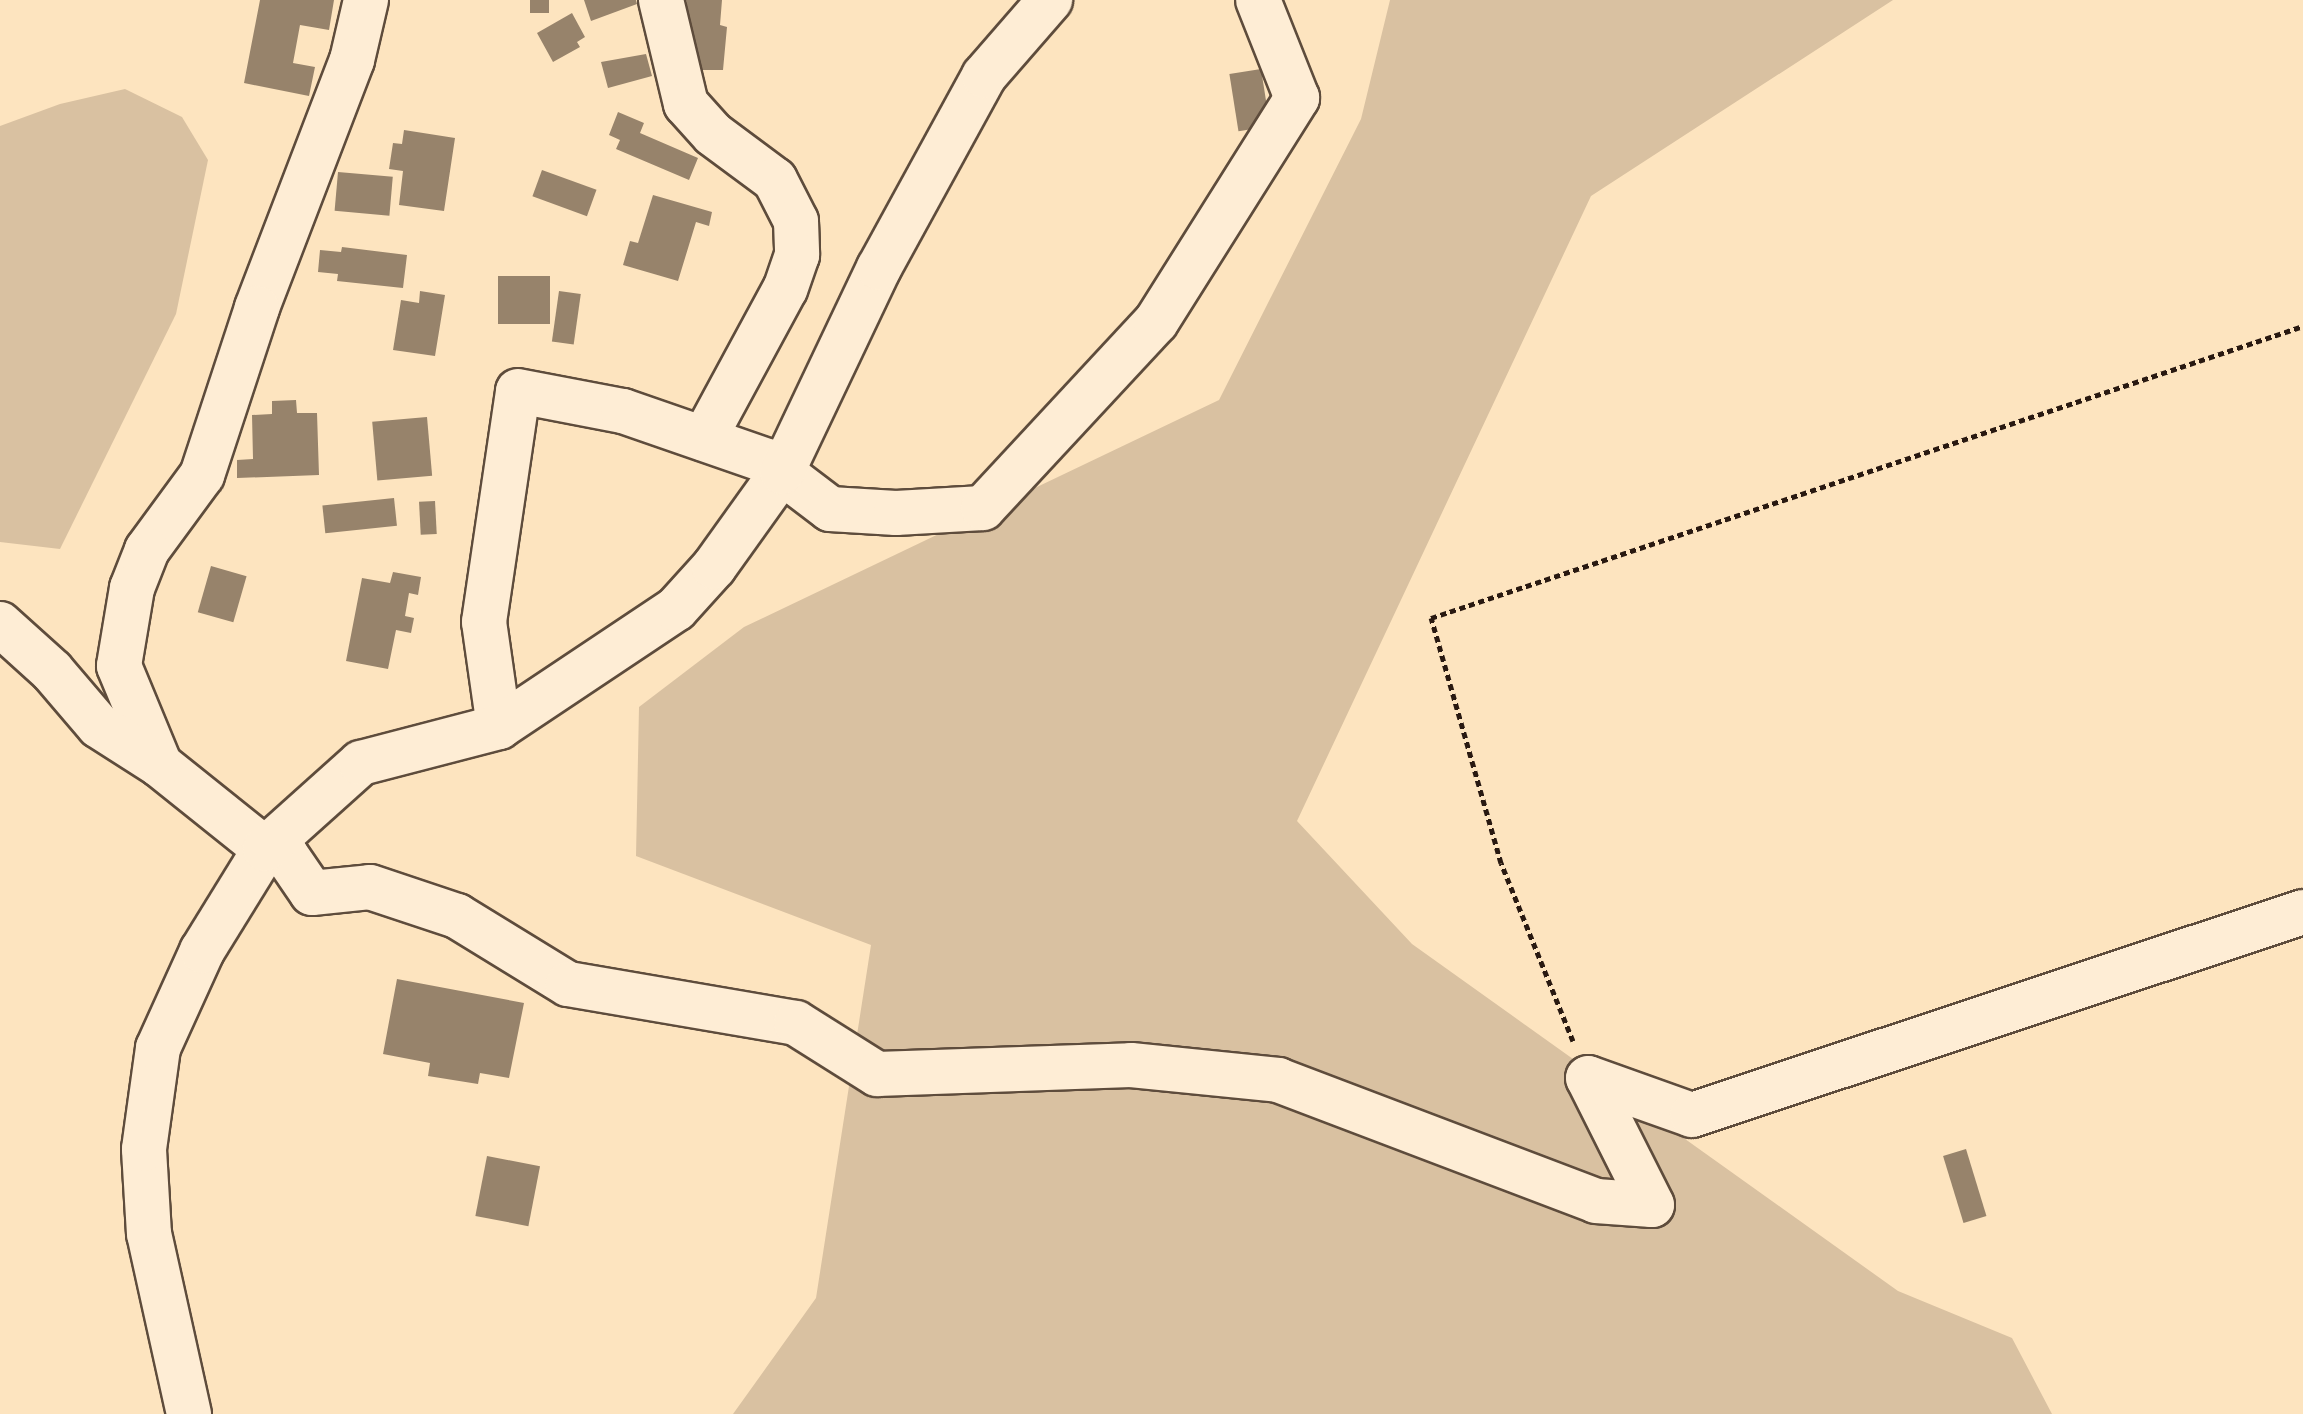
<!DOCTYPE html>
<html>
<head>
<meta charset="utf-8">
<style>
	body { margin:0 }
	#map { position:relative; width:2303px; height:1414px; overflow:hidden; background:#fde4bf; font-family:"Old Standard TT",serif }
	div>[style] { position:absolute }
	[style*='--x'] { left:calc(var(--x)*1px); top:calc(var(--y)*1px); width:calc(var(--w)*1px); rotate:calc(var(--a)*1deg) }
	.green>* { inset:0; background:#d9c1a1 }
	.building>* { inset:0; background:#97836b; transform-origin:0 0 }
	.path>* { height:5px; margin-top:-2.5px; transform-origin:0; background:repeating-linear-gradient(90deg,#291911 0 6px,transparent 0 10px) }
	.roads { filter:drop-shadow(2px 0 #5e4c3c) drop-shadow(-2px 0 #5e4c3c) drop-shadow(0 2px #5e4c3c) drop-shadow(0 -2px #5e4c3c) }
	.minor>* { height:44px; margin:-22px; padding:0 22px; transform-origin:22px; border-radius:22px; background:#feedd5 }
	span { translate:-50% -50%; white-space:nowrap; text-align:center; line-height:1.15; -webkit-text-stroke:6px #feedd5; paint-order:stroke }
</style>
</head>
<body>
<div id="map">
	<div class="green">
		<i style="clip-path:polygon(1390px 0,1893px 0,1591px 196px,1297px 821px,1412px 944px,1898px 1291px,2012px 1338px,2052px 1414px,733px 1414px,816px 1298px,871px 945px,636px 856px,639px 707px,744px 627px,1219px 400px,1361px 119px)"></i>
		<i style="clip-path:polygon(125px 89px,182px 117px,208px 160px,176px 314px,60px 549px,0 542px,0 126px,60px 104px)"></i>
	</div>
	<div class="building">
		<i style="clip-path:polygon(260px 0,334px 0,329px 30px,300px 25px,293px 63px,315px 67px,309px 96px,244px 83px)"></i>
		<i style="left:530px;top:0;width:19px;height:13px"></i>
		<i style="clip-path:polygon(584px 0,636px 0,637px 4px,591px 21px)"></i>
		<i style="clip-path:polygon(686px 0,722px 0,720px 25px,727px 27px,723px 70px,698px 70px)"></i>
		<i style="clip-path:polygon(572px 13px,585px 37px,577px 42px,580px 47px,553px 62px,537px 33px)"></i>
		<i style="clip-path:polygon(646px 54px,652px 76px,608px 88px,601px 62px)"></i>
		<i style="left:1261px;top:69px;width:58px;height:32px;rotate:81deg"></i>
		<i style="clip-path:polygon(618px 112px,644px 123px,640px 133px,698px 158px,689px 180px,616px 149px,620px 140px,609px 135px)"></i>
		<i style="clip-path:polygon(404px 130px,455px 138px,444px 211px,399px 205px,403px 171px,389px 169px,393px 143px,402px 144px)"></i>
		<i style="left:542px;top:170px;width:58px;height:28px;rotate:20deg"></i>
		<i style="left:338px;top:172px;width:55px;height:39px;rotate:5deg"></i>
		<i style="clip-path:polygon(653px 195px,712px 212px,709px 226px,696px 222px,678px 281px,623px 265px,630px 241px,638px 243px)"></i>
		<i style="clip-path:polygon(342px 247px,407px 255px,403px 288px,337px 281px,338px 274px,318px 272px,320px 250px,341px 252px)"></i>
		<i style="left:550px;top:276px;width:48px;height:52px;rotate:90deg"></i>
		<i style="clip-path:polygon(420px 291px,445px 295px,435px 356px,393px 350px,401px 300px,419px 303px)"></i>
		<i style="left:559px;top:291px;width:22px;height:51px;rotate:8deg"></i>
		<i style="clip-path:polygon(296px 400px,297px 413px,317px 413px,319px 475px,237px 478px,237px 460px,253px 459px,252px 415px,272px 414px,272px 401px)"></i>
		<i style="left:427px;top:417px;width:59px;height:55px;rotate:85deg"></i>
		<i style="left:394px;top:498px;width:28px;height:72px;rotate:84deg"></i>
		<i style="left:435px;top:501px;width:33px;height:16px;rotate:87deg"></i>
		<i style="left:211px;top:566px;width:37px;height:48px;rotate:16deg"></i>
		<i style="clip-path:polygon(393px 572px,421px 577px,418px 595px,409px 593px,405px 616px,414px 618px,411px 633px,396px 630px,388px 669px,346px 661px,362px 578px,390px 583px)"></i>
		<i style="clip-path:polygon(397px 979px,524px 1003px,509px 1078px,480px 1073px,478px 1084px,428px 1076px,430px 1063px,383px 1054px)"></i>
		<i style="left:1966px;top:1149px;width:70px;height:24px;rotate:73deg"></i>
		<i style="left:487px;top:1156px;width:54px;height:61px;rotate:11deg"></i>
	</div>
	<div class="path">
		<i style="--x:1573;--y:1041;--w:192;--a:-112"></i>
		<i style="--x:1501;--y:863;--w:255;--a:-105.9"></i>
		<i style="--x:1431;--y:618;--w:920;--a:-18.51"></i>
	</div>
	<div class="roads">
		<div class="minor">
			<i style="--x:366;--y:0;--w:62;--a:103.1"></i>
			<i style="--x:352;--y:60;--w:266;--a:111"></i>
			<i style="--x:257;--y:308;--w:176;--a:108.2"></i>
			<i style="--x:202;--y:475;--w:93;--a:126.3"></i>
			<i style="--x:147;--y:550;--w:41;--a:111.5"></i>
			<i style="--x:132;--y:588;--w:79;--a:99.5"></i>
			<i style="--x:119;--y:666;--w:107;--a:67.5"></i>
			<i style="--x:160;--y:765;--w:134;--a:38.7"></i>
			<i style="--x:265;--y:849;--w:22;--a:16"></i>
			<i style="--x:286;--y:855;--w:46;--a:55.6"></i>
			<i style="--x:312;--y:893;--w:58;--a:-5.9"></i>
			<i style="--x:370;--y:887;--w:92;--a:18.4"></i>
			<i style="--x:457;--y:916;--w:130;--a:31.5"></i>
			<i style="--x:568;--y:984;--w:231;--a:9.7"></i>
			<i style="--x:796;--y:1023;--w:96;--a:32.2"></i>
			<i style="--x:877;--y:1074;--w:254;--a:-2"></i>
			<i style="--x:1131;--y:1065;--w:148;--a:5.8"></i>
			<i style="--x:1278;--y:1080;--w:340;--a:20.8"></i>
			<i style="--x:1596;--y:1201;--w:56;--a:4.1"></i>
			<i style="--x:1652;--y:1205;--w:142;--a:-116.7"></i>
			<i style="--x:661;--y:0;--w:107;--a:76.5"></i>
			<i style="--x:686;--y:104;--w:40;--a:48"></i>
			<i style="--x:713;--y:134;--w:77;--a:36.6"></i>
			<i style="--x:775;--y:180;--w:46;--a:62.9"></i>
			<i style="--x:796;--y:221;--w:34;--a:88"></i>
			<i style="--x:797;--y:255;--w:36;--a:109"></i>
			<i style="--x:785;--y:289;--w:170;--a:118.4"></i>
			<i style="--x:0;--y:624;--w:70;--a:42.1"></i>
			<i style="--x:52;--y:671;--w:72;--a:49.5"></i>
			<i style="--x:99;--y:726;--w:72;--a:32.6"></i>
			<i style="--x:499;--y:727;--w:106;--a:-98.1"></i>
			<i style="--x:484;--y:622;--w:233;--a:-81.6"></i>
			<i style="--x:518;--y:391;--w:107;--a:10.8"></i>
			<i style="--x:623;--y:411;--w:152;--a:19.1"></i>
			<i style="--x:767;--y:461;--w:79;--a:37.3"></i>
			<i style="--x:830;--y:509;--w:66;--a:3.5"></i>
			<i style="--x:896;--y:513;--w:87;--a:-3.3"></i>
			<i style="--x:983;--y:508;--w:254;--a:-47.1"></i>
			<i style="--x:1156;--y:322;--w:265;--a:-57.8"></i>
			<i style="--x:1297;--y:98;--w:105;--a:-111.7"></i>
			<i style="--x:1588;--y:1078;--w:110;--a:19.6"></i>
			<i style="--x:1692;--y:1115;--w:644;--a:-18.38"></i>
			<i style="--x:189;--y:1414;--w:184;--a:-102.5"></i>
			<i style="--x:149;--y:1234;--w:85;--a:-93.4"></i>
			<i style="--x:144;--y:1149;--w:102;--a:-82.1"></i>
			<i style="--x:158;--y:1048;--w:107;--a:-65.6"></i>
			<i style="--x:202;--y:951;--w:120;--a:-58.3"></i>
			<i style="--x:265;--y:849;--w:129;--a:-41.9"></i>
			<i style="--x:361;--y:763;--w:143;--a:-14.6"></i>
			<i style="--x:499;--y:727;--w:213;--a:-33.7"></i>
			<i style="--x:676;--y:609;--w:57;--a:-47.9"></i>
			<i style="--x:714;--y:567;--w:117;--a:-54.4"></i>
			<i style="--x:782;--y:472;--w:226;--a:-64.6"></i>
			<i style="--x:879;--y:268;--w:219;--a:-61.3"></i>
			<i style="--x:984;--y:76;--w:101;--a:-49"></i>
		</div>
	</div>
</div>
</body>
</html>
